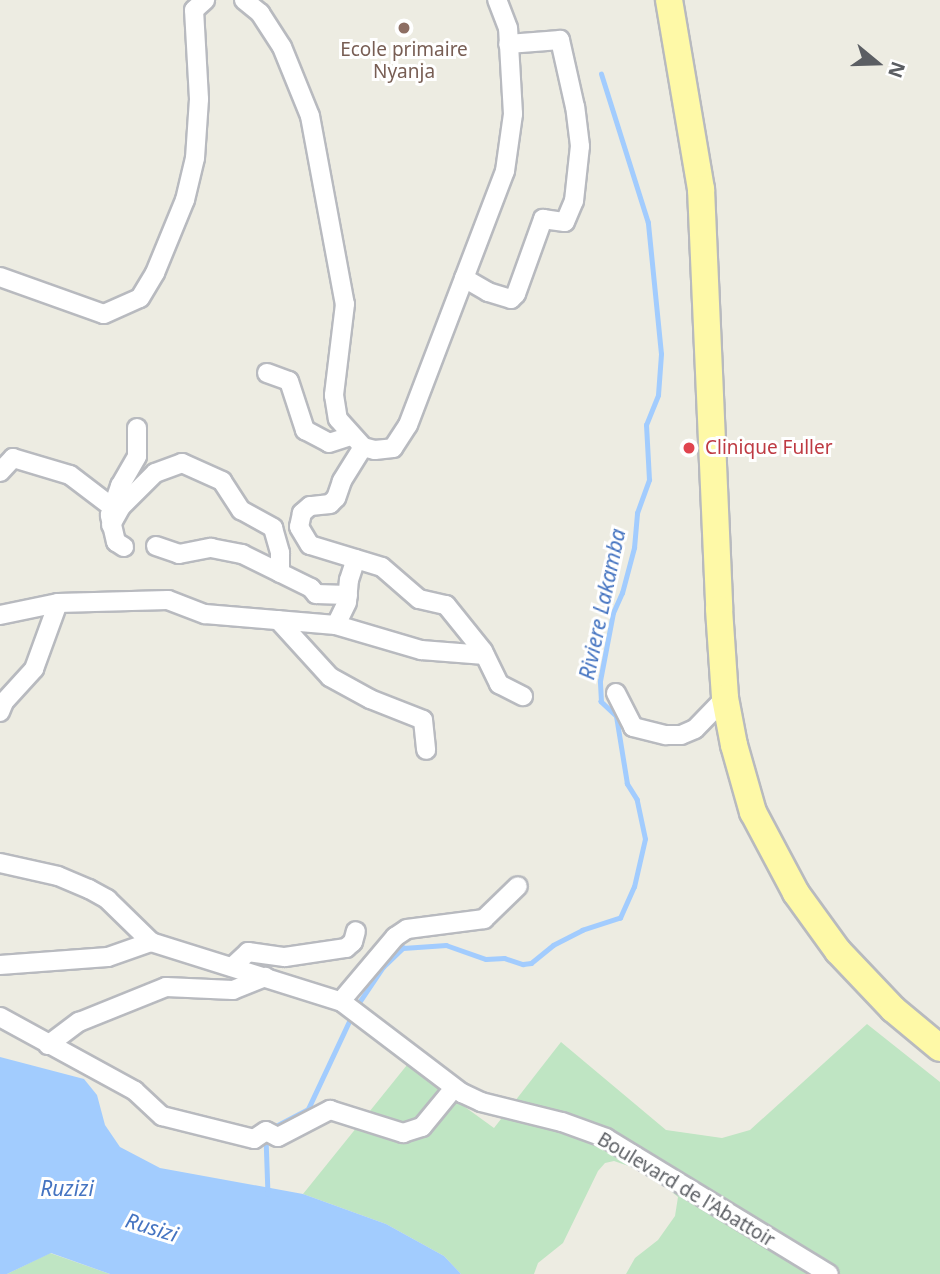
<!DOCTYPE html>
<html>
<head>
<meta charset="utf-8">
<style>
	body { margin:0 }
	#map { position:relative; width:940px; height:1274px; overflow:hidden; background:#edece2; font-family:"Noto Sans",sans-serif }
	div>[style] { position:absolute }
	[style*='--x'] { left:calc(var(--x)*1px); top:calc(var(--y)*1px); width:calc(var(--w)*1px); rotate:calc(var(--a)*1deg) }
	.green>* { inset:0; background:#bfe5c3 }
	.water>* { inset:0; background:#a2ccfe }
	.stream>* { height:4.5px; margin:-2.25px; padding:0 2.25px; transform-origin:2.25px; border-radius:2.25px; background:#a2ccfe }
	.roads { filter:drop-shadow(2px 0 #b8babf) drop-shadow(-2px 0 #b8babf) drop-shadow(0 2px #b8babf) drop-shadow(0 -2px #b8babf) }
	.minor>* { height:18px; margin:-9px; padding:0 9px; transform-origin:9px; border-radius:9px; background:#fff }
	.primary>* { height:26px; margin:-13px; padding:0 13px; transform-origin:13px; border-radius:13px; background:#fef9a7 }
	.dots>* { width:19px; height:19px; translate:-50% -50%; box-sizing:border-box; border:4px solid #fff; border-radius:50% }
	span { translate:-50% -50%; white-space:nowrap; text-align:center; line-height:1.15; -webkit-text-stroke:6px #fff; paint-order:stroke }
	.education-label { font-size:19px; color:#785e54 }
	.health-label { font-size:19px; color:#be3a42 }
	.left { translate:0 -50%; text-align:left }
	.street-label { font-size:19px; color:#5b5e63 }
	.water-label { font-size:21px; color:#4574c1; font-style:italic }
	.north { position:absolute; left:842px; top:28px; width:70px; height:70px; -webkit-text-stroke:5px #fff; paint-order:stroke; rotate:109deg; font-size:19px; font-weight:700; line-height:28px; text-align:center; color:#5b5e63 }
	.north::after { content:''; display:block; margin:auto; width:24px; height:32px; background:#5b5e63; clip-path:polygon(50% 0,100% 100%,50% 72%,0 100%) }
</style>
</head>
<body>
<div id="map">
	<div class="green">
		<i style="clip-path:polygon(867px 1024px,940px 1082px,940px 1274px,626px 1274px,635px 1258px,658px 1240px,675px 1216px,678px 1197px,649px 1173px,614px 1161px,605px 1163px,598px 1171px,563px 1243px,538px 1263px,534px 1274px,461px 1274px,444px 1256px,386px 1224px,303px 1194px,407px 1065px,494px 1128px,561px 1042px,666px 1130px,722px 1138px,750px 1130px)"></i>
		<i style="clip-path:polygon(50px 1253px,110px 1274px,7px 1274px)"></i>
	</div>
	<div class="water">
		<i style="clip-path:polygon(0 1057px,84px 1079px,97px 1095px,105px 1125px,120px 1147px,160px 1168px,303px 1194px,386px 1224px,444px 1256px,461px 1274px,110px 1274px,51px 1253px,7px 1274px,0 1274px)"></i>
	</div>
	<div class="stream">
		<i style="--x:356;--y:1007;--w:48;--a:-56"></i>
		<i style="--x:383;--y:967;--w:28;--a:-44"></i>
		<i style="--x:403;--y:948;--w:43;--a:-4"></i>
		<i style="--x:446;--y:945;--w:42;--a:19.3"></i>
		<i style="--x:486;--y:959;--w:18;--a:-3"></i>
		<i style="--x:504;--y:958;--w:20;--a:18"></i>
		<i style="--x:523;--y:964;--w:8;--a:-7"></i>
		<i style="--x:531;--y:963;--w:28;--a:-39"></i>
		<i style="--x:553;--y:945;--w:33;--a:-27"></i>
		<i style="--x:582;--y:930;--w:40;--a:-18"></i>
		<i style="--x:620;--y:918;--w:34;--a:-66"></i>
		<i style="--x:634;--y:887;--w:49;--a:-77.1"></i>
		<i style="--x:645;--y:839;--w:40;--a:-102"></i>
		<i style="--x:637;--y:800;--w:19;--a:-122"></i>
		<i style="--x:627;--y:784;--w:69;--a:-99.2"></i>
		<i style="--x:616;--y:716;--w:21;--a:-137"></i>
		<i style="--x:601;--y:702;--w:21;--a:-93"></i>
		<i style="--x:600;--y:681;--w:69;--a:-79.2"></i>
		<i style="--x:613;--y:613;--w:22;--a:-66"></i>
		<i style="--x:622;--y:593;--w:47;--a:-75.1"></i>
		<i style="--x:634;--y:548;--w:35;--a:-85"></i>
		<i style="--x:637;--y:513;--w:35;--a:-70"></i>
		<i style="--x:649;--y:480;--w:55;--a:-93.1"></i>
		<i style="--x:646;--y:425;--w:32;--a:-68"></i>
		<i style="--x:658;--y:395;--w:41;--a:-85.8"></i>
		<i style="--x:661;--y:354;--w:132;--a:-95.7"></i>
		<i style="--x:648;--y:223;--w:156;--a:-107.5"></i>
		<i style="--x:272;--y:1128;--w:41;--a:-27.8"></i>
		<i style="--x:308;--y:1109;--w:104;--a:-64.9"></i>
		<i style="--x:266;--y:1137;--w:57;--a:88"></i>
	</div>
	<div class="roads">
		<div class="minor">
			<i style="--x:244;--y:0;--w:21;--a:39"></i>
			<i style="--x:260;--y:13;--w:40;--a:57.1"></i>
			<i style="--x:282;--y:47;--w:74;--a:67.9"></i>
			<i style="--x:310;--y:116;--w:191;--a:79.5"></i>
			<i style="--x:345;--y:304;--w:92;--a:96.9"></i>
			<i style="--x:334;--y:395;--w:24;--a:81"></i>
			<i style="--x:338;--y:419;--w:38;--a:48"></i>
			<i style="--x:363;--y:447;--w:12;--a:14"></i>
			<i style="--x:375;--y:450;--w:18;--a:-6"></i>
			<i style="--x:393;--y:448;--w:27;--a:-57"></i>
			<i style="--x:408;--y:425;--w:272;--a:-69.1"></i>
			<i style="--x:505;--y:171;--w:58;--a:-82"></i>
			<i style="--x:513;--y:114;--w:86;--a:-93.3"></i>
			<i style="--x:508;--y:28;--w:30;--a:-111"></i>
			<i style="--x:0;--y:277;--w:110;--a:19.6"></i>
			<i style="--x:104;--y:314;--w:39;--a:-24"></i>
			<i style="--x:140;--y:298;--w:29;--a:-59"></i>
			<i style="--x:155;--y:273;--w:79;--a:-67.7"></i>
			<i style="--x:185;--y:200;--w:43;--a:-76.6"></i>
			<i style="--x:195;--y:158;--w:59;--a:-86.1"></i>
			<i style="--x:199;--y:99;--w:89;--a:-93.2"></i>
			<i style="--x:194;--y:10;--w:15;--a:-42"></i>
			<i style="--x:464;--y:278;--w:28;--a:30"></i>
			<i style="--x:488;--y:292;--w:24;--a:17"></i>
			<i style="--x:511;--y:299;--w:7;--a:-45"></i>
			<i style="--x:516;--y:294;--w:80;--a:-70.2"></i>
			<i style="--x:543;--y:219;--w:22;--a:8"></i>
			<i style="--x:565;--y:222;--w:23;--a:-67"></i>
			<i style="--x:574;--y:201;--w:55;--a:-83.8"></i>
			<i style="--x:580;--y:146;--w:39;--a:-97"></i>
			<i style="--x:575;--y:107;--w:69;--a:-102.6"></i>
			<i style="--x:560;--y:40;--w:52;--a:175.6"></i>
			<i style="--x:267;--y:373;--w:23;--a:20"></i>
			<i style="--x:289;--y:381;--w:52;--a:71.9"></i>
			<i style="--x:305;--y:430;--w:27;--a:28"></i>
			<i style="--x:329;--y:443;--w:22;--a:-18"></i>
			<i style="--x:363;--y:447;--w:40;--a:122"></i>
			<i style="--x:342;--y:481;--w:18;--a:109"></i>
			<i style="--x:336;--y:498;--w:8;--a:135"></i>
			<i style="--x:330;--y:504;--w:20;--a:174"></i>
			<i style="--x:310;--y:506;--w:11;--a:139"></i>
			<i style="--x:302;--y:513;--w:14;--a:102"></i>
			<i style="--x:299;--y:527;--w:21;--a:59"></i>
			<i style="--x:310;--y:545;--w:75;--a:17"></i>
			<i style="--x:382;--y:567;--w:49;--a:40.9"></i>
			<i style="--x:419;--y:599;--w:28;--a:13"></i>
			<i style="--x:446;--y:605;--w:59;--a:51.2"></i>
			<i style="--x:483;--y:651;--w:37;--a:64"></i>
			<i style="--x:499;--y:684;--w:27;--a:27"></i>
			<i style="--x:0;--y:472;--w:19;--a:-47"></i>
			<i style="--x:13;--y:458;--w:59;--a:16.6"></i>
			<i style="--x:70;--y:475;--w:53;--a:37.3"></i>
			<i style="--x:111;--y:525;--w:21;--a:-61"></i>
			<i style="--x:121;--y:507;--w:48;--a:-45"></i>
			<i style="--x:155;--y:473;--w:29;--a:-20"></i>
			<i style="--x:182;--y:463;--w:44;--a:24.2"></i>
			<i style="--x:222;--y:481;--w:35;--a:57"></i>
			<i style="--x:241;--y:510;--w:37;--a:29"></i>
			<i style="--x:273;--y:528;--w:26;--a:74"></i>
			<i style="--x:280;--y:553;--w:20;--a:90"></i>
			<i style="--x:156;--y:546;--w:24;--a:19"></i>
			<i style="--x:179;--y:554;--w:33;--a:-11"></i>
			<i style="--x:211;--y:548;--w:32;--a:11"></i>
			<i style="--x:242;--y:554;--w:77;--a:26.2"></i>
			<i style="--x:311;--y:588;--w:8;--a:50"></i>
			<i style="--x:316;--y:594;--w:32;--a:2"></i>
			<i style="--x:124;--y:547;--w:9;--a:-148"></i>
			<i style="--x:116;--y:542;--w:28;--a:-103"></i>
			<i style="--x:110;--y:515;--w:31;--a:-71"></i>
			<i style="--x:120;--y:486;--w:34;--a:-60"></i>
			<i style="--x:137;--y:456;--w:28;--a:-90"></i>
			<i style="--x:0;--y:615;--w:59;--a:-11.7"></i>
			<i style="--x:58;--y:603;--w:110;--a:-1.6"></i>
			<i style="--x:168;--y:600;--w:40;--a:21"></i>
			<i style="--x:205;--y:614;--w:131;--a:4.8"></i>
			<i style="--x:336;--y:625;--w:25;--a:-64"></i>
			<i style="--x:347;--y:602;--w:22;--a:-85"></i>
			<i style="--x:349;--y:580;--w:22;--a:-72"></i>
			<i style="--x:278;--y:620;--w:77;--a:47.6"></i>
			<i style="--x:330;--y:677;--w:46;--a:28.8"></i>
			<i style="--x:370;--y:699;--w:57;--a:21.6"></i>
			<i style="--x:423;--y:720;--w:30;--a:84"></i>
			<i style="--x:336;--y:625;--w:89;--a:16.4"></i>
			<i style="--x:421;--y:650;--w:64;--a:4.5"></i>
			<i style="--x:616;--y:693;--w:38;--a:63"></i>
			<i style="--x:633;--y:727;--w:34;--a:14"></i>
			<i style="--x:666;--y:735;--w:15;--a:0"></i>
			<i style="--x:681;--y:735;--w:15;--a:-23"></i>
			<i style="--x:695;--y:729;--w:43;--a:-45.9"></i>
			<i style="--x:0;--y:712;--w:11;--a:-68"></i>
			<i style="--x:4;--y:702;--w:45;--a:-47.7"></i>
			<i style="--x:34;--y:669;--w:70;--a:-70"></i>
			<i style="--x:0;--y:863;--w:59;--a:12.6"></i>
			<i style="--x:58;--y:876;--w:34;--a:23"></i>
			<i style="--x:89;--y:889;--w:21;--a:29"></i>
			<i style="--x:107;--y:899;--w:62;--a:44.3"></i>
			<i style="--x:151;--y:942;--w:200;--a:17.4"></i>
			<i style="--x:342;--y:1002;--w:151;--a:37.2"></i>
			<i style="--x:462;--y:1093;--w:21;--a:25"></i>
			<i style="--x:481;--y:1102;--w:83;--a:13.9"></i>
			<i style="--x:562;--y:1122;--w:47;--a:20"></i>
			<i style="--x:606;--y:1138;--w:261;--a:31.4"></i>
			<i style="--x:0;--y:965;--w:108;--a:-4.2"></i>
			<i style="--x:108;--y:957;--w:46;--a:-19.2"></i>
			<i style="--x:232;--y:967;--w:22;--a:-43"></i>
			<i style="--x:248;--y:952;--w:37;--a:8"></i>
			<i style="--x:285;--y:957;--w:62;--a:-8.4"></i>
			<i style="--x:346;--y:948;--w:9;--a:-41"></i>
			<i style="--x:353;--y:942;--w:11;--a:-75"></i>
			<i style="--x:341;--y:1001;--w:84;--a:-49.8"></i>
			<i style="--x:395;--y:937;--w:14;--a:-34"></i>
			<i style="--x:407;--y:929;--w:78;--a:-7.4"></i>
			<i style="--x:484;--y:919;--w:47;--a:-44.1"></i>
			<i style="--x:0;--y:1017;--w:154;--a:28.7"></i>
			<i style="--x:135;--y:1091;--w:37;--a:43"></i>
			<i style="--x:162;--y:1116;--w:95;--a:14"></i>
			<i style="--x:254;--y:1139;--w:14;--a:-34"></i>
			<i style="--x:266;--y:1131;--w:13;--a:27"></i>
			<i style="--x:278;--y:1137;--w:59;--a:-27.4"></i>
			<i style="--x:330;--y:1110;--w:77;--a:17.5"></i>
			<i style="--x:403;--y:1133;--w:20;--a:-18"></i>
			<i style="--x:422;--y:1127;--w:50;--a:-50.6"></i>
			<i style="--x:48;--y:1045;--w:39;--a:-37"></i>
			<i style="--x:79;--y:1022;--w:94;--a:-21.9"></i>
			<i style="--x:166;--y:987;--w:67;--a:2.6"></i>
			<i style="--x:233;--y:990;--w:35;--a:-22"></i>
		</div>
		<div class="primary">
			<i style="--x:669;--y:0;--w:192;--a:80.4"></i>
			<i style="--x:701;--y:189;--w:420;--a:87.5"></i>
			<i style="--x:719;--y:609;--w:89;--a:86.1"></i>
			<i style="--x:725;--y:698;--w:48;--a:79.2"></i>
			<i style="--x:734;--y:745;--w:70;--a:74.2"></i>
			<i style="--x:753;--y:812;--w:92;--a:62"></i>
			<i style="--x:796;--y:893;--w:72;--a:54.1"></i>
			<i style="--x:838;--y:951;--w:80;--a:46.5"></i>
			<i style="--x:893;--y:1009;--w:61;--a:39.7"></i>
		</div>
	</div>
	<div class="dots">
		<i style="left:404px;top:28px;background:#8d6e63"></i>
		<i style="left:689px;top:448px;background:#e0444e"></i>
	</div>
	<div class="education-label">
		<span style="left:404px;top:61px">Ecole primaire<br>Nyanja</span>
	</div>
	<div class="health-label">
		<span class="left" style="left:705px;top:448px">Clinique Fuller</span>
	</div>
	<div class="street-label">
		<span style="left:686px;top:1190px;rotate:31deg">Boulevard de l'Abattoir</span>
	</div>
	<div class="water-label">
		<span style="left:602px;top:604px;rotate:-78deg">Riviere Lakamba</span>
		<span style="left:67px;top:1188px">Ruzizi</span>
		<span style="left:152px;top:1227px;rotate:17deg">Rusizi</span>
	</div>
	<div class="north">N</div>
</div>
</body>
</html>
